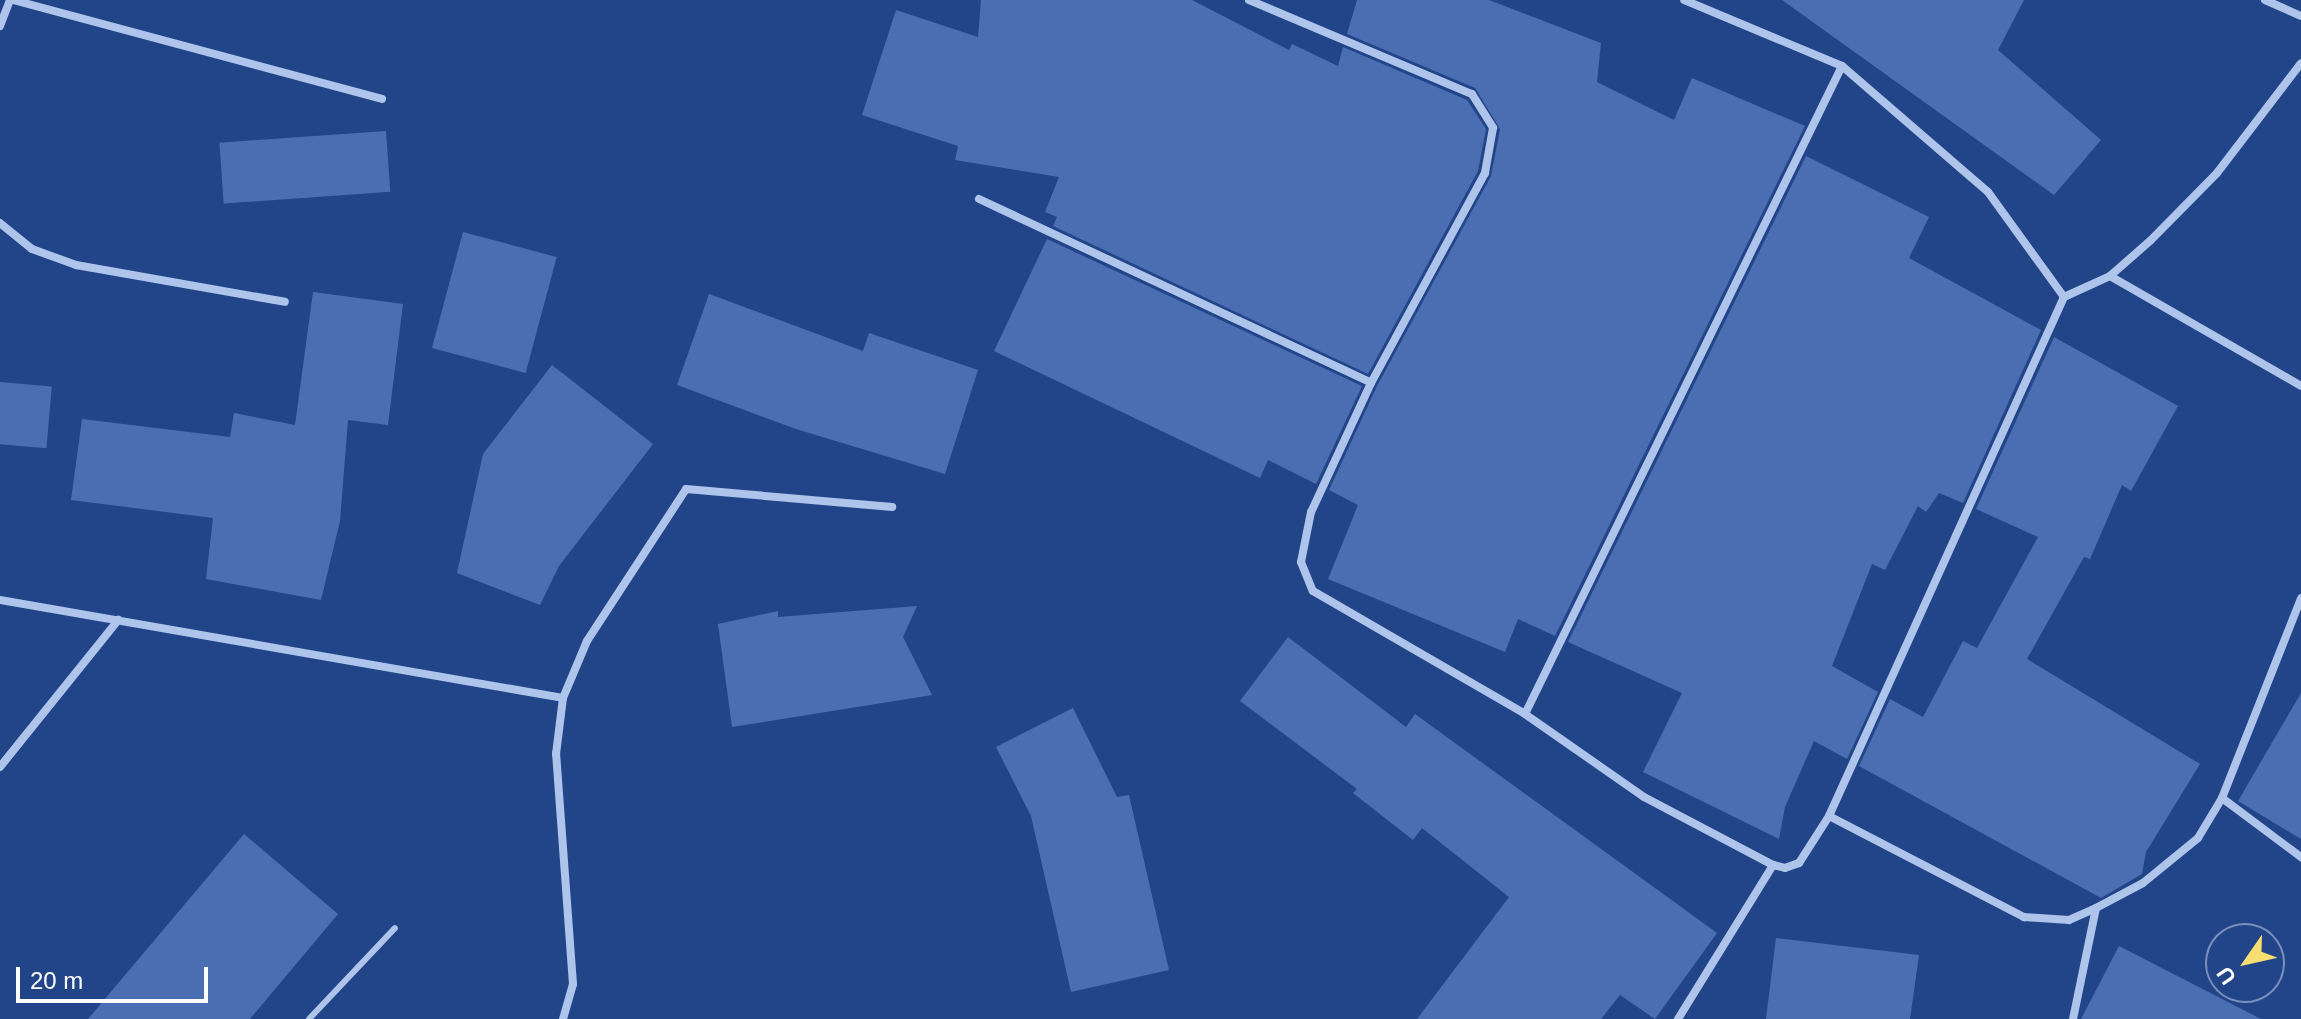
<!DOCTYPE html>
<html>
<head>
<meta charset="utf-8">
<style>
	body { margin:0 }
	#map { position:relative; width:2301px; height:1019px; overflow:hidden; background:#22458a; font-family:Arial,sans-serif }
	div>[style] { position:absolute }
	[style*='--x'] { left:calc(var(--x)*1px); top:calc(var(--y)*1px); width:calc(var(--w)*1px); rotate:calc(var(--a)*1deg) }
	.building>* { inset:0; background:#4b6eb2; transform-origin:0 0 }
	.lane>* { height:6px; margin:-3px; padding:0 3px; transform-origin:3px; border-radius:3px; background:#aec4eb }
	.street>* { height:8px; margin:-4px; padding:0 4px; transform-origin:4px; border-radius:4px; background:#aec4eb }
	span { translate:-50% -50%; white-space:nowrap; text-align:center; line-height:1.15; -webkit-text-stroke:7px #22458a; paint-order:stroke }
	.north { position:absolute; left:2205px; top:923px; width:80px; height:80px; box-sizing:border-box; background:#22458a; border:2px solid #7a8fb9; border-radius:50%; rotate:236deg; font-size:22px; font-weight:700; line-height:32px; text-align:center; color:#fff }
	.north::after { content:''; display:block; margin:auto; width:28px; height:36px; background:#f7de70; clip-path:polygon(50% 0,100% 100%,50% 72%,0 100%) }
	.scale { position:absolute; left:16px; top:967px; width:192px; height:36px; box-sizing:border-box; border:4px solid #fff; border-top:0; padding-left:10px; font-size:24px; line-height:28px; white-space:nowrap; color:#fff; -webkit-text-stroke:6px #22458a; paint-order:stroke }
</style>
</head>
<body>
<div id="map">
	<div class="building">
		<i style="clip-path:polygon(981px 0,1192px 0,1289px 50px,1292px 44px,1338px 66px,1343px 47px,1467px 100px,1486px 129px,1478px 171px,1368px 374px,1053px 226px,1057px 217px,1045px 212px,1059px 177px,955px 160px,958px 146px,862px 115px,896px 10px,978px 37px)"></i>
		<i style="clip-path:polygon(1357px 0,1489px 0,1601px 43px,1597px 82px,1674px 120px,1692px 78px,1805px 126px,1555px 636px,1518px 619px,1505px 652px,1328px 579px,1358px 505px,1329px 490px,1377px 386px,1491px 176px,1500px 129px,1475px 88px,1347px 34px)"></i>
		<i style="clip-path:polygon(1782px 0,2024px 0,1998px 50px,2101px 140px,2054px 195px)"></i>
		<i style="left:386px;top:131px;width:61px;height:167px;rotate:86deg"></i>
		<i style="clip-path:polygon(1806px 156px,1929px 217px,1909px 258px,2041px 330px,1963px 503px,1939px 493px,1926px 512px,1918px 506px,1885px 570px,1872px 564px,1832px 666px,1878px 692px,1847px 759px,1814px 741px,1785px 807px,1779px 839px,1643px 772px,1682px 693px,1568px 642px)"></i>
		<i style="left:463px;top:232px;width:97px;height:120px;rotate:15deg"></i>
		<i style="clip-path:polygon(1047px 239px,1362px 386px,1316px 484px,1268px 460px,1260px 478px,994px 351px)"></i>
		<i style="clip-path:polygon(313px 292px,403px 304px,388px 425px,348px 420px,340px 521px,321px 600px,206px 579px,213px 518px,71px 500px,82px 419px,230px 437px,234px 413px,295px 425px)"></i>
		<i style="clip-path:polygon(709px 294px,863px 351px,869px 333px,978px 370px,945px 474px,796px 429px,677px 385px)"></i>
		<i style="clip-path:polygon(2054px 337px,2178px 406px,2131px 491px,2122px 485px,2090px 559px,2084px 557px,2027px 659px,2200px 764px,2146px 852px,2142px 874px,2101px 898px,1859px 766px,1890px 699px,1923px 717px,1963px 641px,1977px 648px,2038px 537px,1976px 509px)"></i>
		<i style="clip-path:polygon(552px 365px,653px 444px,559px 566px,540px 605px,457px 573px,483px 454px)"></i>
		<i style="left:0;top:382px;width:52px;height:62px;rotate:5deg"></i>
		<i style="clip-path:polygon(917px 606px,903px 637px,932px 695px,732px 727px,718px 624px,778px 611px,778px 617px)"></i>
		<i style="clip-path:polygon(1288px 637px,1406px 727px,1415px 714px,1717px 933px,1655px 1019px,1620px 995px,1601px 1019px,1417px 1019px,1509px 897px,1422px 828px,1413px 840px,1353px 793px,1357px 789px,1240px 701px)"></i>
		<i style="clip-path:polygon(2301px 693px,2301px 839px,2238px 801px)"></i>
		<i style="clip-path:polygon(1073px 708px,1117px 797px,1129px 795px,1169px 970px,1071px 992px,1031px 816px,996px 747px)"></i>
		<i style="clip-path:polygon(244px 834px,338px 914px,250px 1019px,88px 1019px)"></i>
		<i style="clip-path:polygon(1776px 938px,1919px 955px,1910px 1019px,1766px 1019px)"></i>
		<i style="clip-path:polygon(2119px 946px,2261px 1019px,2081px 1019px)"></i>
	</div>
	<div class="lane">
		<i style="--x:309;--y:1019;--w:125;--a:-46.6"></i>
	</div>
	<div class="street">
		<i style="--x:13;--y:0;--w:382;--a:15"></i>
		<i style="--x:1249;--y:0;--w:242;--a:22.9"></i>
		<i style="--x:1472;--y:94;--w:40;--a:58"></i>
		<i style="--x:1493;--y:128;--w:46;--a:100.1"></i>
		<i style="--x:1485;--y:173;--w:239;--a:118.5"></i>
		<i style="--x:2265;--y:0;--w:39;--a:24"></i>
		<i style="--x:0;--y:26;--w:28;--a:-69"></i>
		<i style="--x:979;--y:199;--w:433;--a:25.1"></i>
		<i style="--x:1371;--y:383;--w:142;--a:114.9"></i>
		<i style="--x:1311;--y:512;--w:51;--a:101.3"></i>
		<i style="--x:1301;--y:562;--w:31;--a:68"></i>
		<i style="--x:1313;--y:591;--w:245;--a:30.1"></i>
		<i style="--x:1525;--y:714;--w:145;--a:34.9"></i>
		<i style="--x:1644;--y:797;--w:146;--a:27.8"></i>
		<i style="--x:1773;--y:865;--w:12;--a:14"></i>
		<i style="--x:1785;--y:868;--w:15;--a:-20"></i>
		<i style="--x:1799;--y:863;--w:56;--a:-57.4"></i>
		<i style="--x:1829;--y:816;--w:220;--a:27.4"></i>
		<i style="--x:2024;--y:917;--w:45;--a:3.8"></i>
		<i style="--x:2069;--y:920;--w:30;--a:-24"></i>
		<i style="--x:2096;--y:908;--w:53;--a:-28"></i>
		<i style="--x:2143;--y:883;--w:71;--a:-39.3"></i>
		<i style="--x:2198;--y:838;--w:47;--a:-59"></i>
		<i style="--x:2222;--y:798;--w:215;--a:-68.4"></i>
		<i style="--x:0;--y:223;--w:41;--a:39.1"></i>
		<i style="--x:32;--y:249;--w:47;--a:20"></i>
		<i style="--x:76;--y:265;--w:212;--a:10"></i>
		<i style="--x:2110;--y:276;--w:220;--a:29.9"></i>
		<i style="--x:2064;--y:297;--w:51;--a:-24.5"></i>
		<i style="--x:2110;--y:276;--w:53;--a:-41.2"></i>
		<i style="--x:2150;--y:241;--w:95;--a:-45.4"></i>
		<i style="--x:2217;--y:173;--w:138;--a:-52.6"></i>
		<i style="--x:0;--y:600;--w:571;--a:9.87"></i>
		<i style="--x:1525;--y:714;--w:721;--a:-63.93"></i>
		<i style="--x:1842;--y:66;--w:171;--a:-157.3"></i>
		<i style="--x:0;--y:767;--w:189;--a:-51.2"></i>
		<i style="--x:2222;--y:798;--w:99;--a:36.8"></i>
		<i style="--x:1829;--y:816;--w:570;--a:-65.64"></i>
		<i style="--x:2064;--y:297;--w:130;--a:-125.9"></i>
		<i style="--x:1988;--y:192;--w:193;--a:-139.2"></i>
		<i style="--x:563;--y:1019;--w:36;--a:-74"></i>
		<i style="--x:573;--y:984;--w:231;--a:-94.2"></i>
		<i style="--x:556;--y:754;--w:56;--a:-82.9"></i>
		<i style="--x:563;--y:698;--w:62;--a:-67.2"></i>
		<i style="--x:587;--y:641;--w:181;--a:-56.9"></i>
		<i style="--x:686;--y:489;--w:207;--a:5"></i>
		<i style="--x:1678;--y:1019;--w:181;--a:-58.3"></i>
		<i style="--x:2073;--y:1019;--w:113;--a:-78.3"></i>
	</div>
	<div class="north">U</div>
	<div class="scale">20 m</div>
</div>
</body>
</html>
